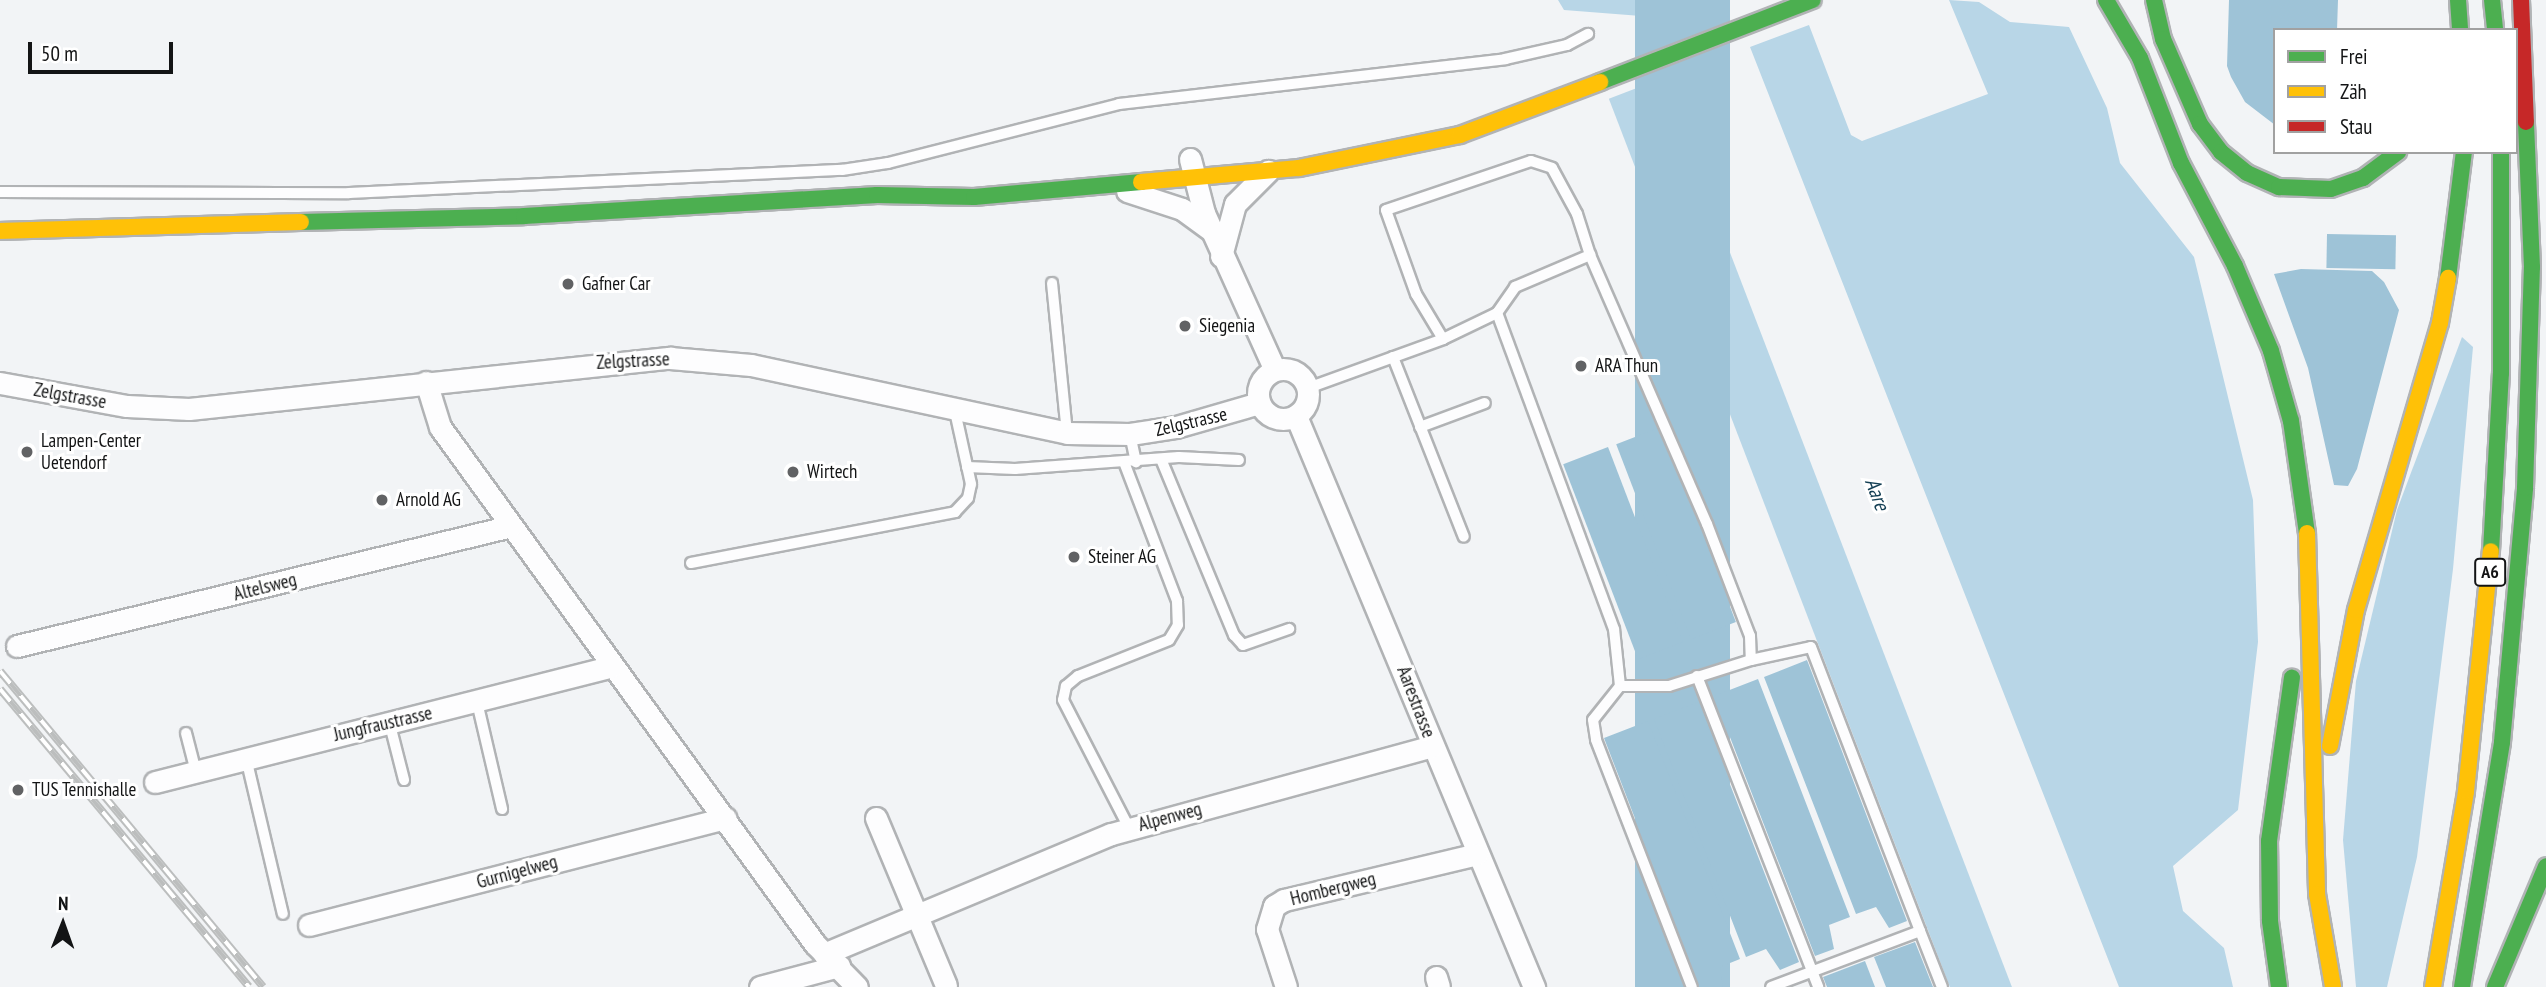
<!DOCTYPE html>
<html>
<head>
<meta charset="utf-8">
<style>
	body { margin:0 }
	#map { position:relative; width:2546px; height:987px; overflow:hidden; background:#f2f4f6; font-family:"PT Sans Narrow",sans-serif }
	div>[style] { position:absolute }
	[style*='--x'] { left:calc(var(--x)*1px); top:calc(var(--y)*1px); width:calc(var(--w)*1px); rotate:calc(var(--a)*1deg) }
	.forest>* { inset:0; background:#b8d6e7; transform-origin:0 0 }
	.water>* { inset:0; background:#9ec3d7; transform-origin:0 0 }
	.roads { filter:drop-shadow(2px 0 #b1b3b5) drop-shadow(-2px 0 #b1b3b5) drop-shadow(0 2px #b1b3b5) drop-shadow(0 -2px #b1b3b5) }
	.lane>* { height:10px; margin:-5px; padding:0 5px; transform-origin:5px; border-radius:5px; background:#fdfdfe }
	.street>* { height:21px; margin:-10.5px; padding:0 10.5px; transform-origin:10.5px; border-radius:10.5px; background:#fdfdfe }
	.street>.ring { margin:-10.5px; padding:0; box-sizing:content-box; background:none; border:21px solid #fdfdfe; border-radius:50% }
	.fast>* { height:16px; margin:-8px; padding:0 8px; transform-origin:8px; border-radius:8px; background:#4caf50 }
	.slow>* { height:16px; margin:-8px; padding:0 8px; transform-origin:8px; border-radius:8px; background:#ffc107 }
	.jam>* { height:16px; margin:-8px; padding:0 8px; transform-origin:8px; border-radius:8px; background:#c62828 }
	.rail>* { height:8px; margin-top:-4px; transform-origin:0; background:repeating-linear-gradient(90deg,#fff 0 16px,#bcbebe 0 32px); box-sizing:border-box; border-block:2px solid #bcbebe }
	.dots>* { width:19px; height:19px; translate:-50% -50%; box-sizing:border-box; border:4px solid #fff; border-radius:50% }
	span { translate:-50% -50%; white-space:nowrap; text-align:center; line-height:1.15; -webkit-text-stroke:6px #fff; paint-order:stroke }
	.shield-label span { padding:2px 5px; background:#fff; border:2px solid; border-radius:5px; -webkit-text-stroke-width:0 }
	.shield-label { font-size:18px; color:#131415; font-weight:700 }
	.poi-label { font-size:19px; color:#131415 }
	.left { translate:0 -50%; text-align:left }
	.street-label { font-size:19px; color:#131415 }
	.water-label { font-size:21px; color:#143f54; font-style:italic }
	.legend { position:absolute; left:2273px; top:28px; width:245px; height:126px; box-sizing:border-box; background:#fff; border:2px solid #a1a1a1; margin:0; padding:9px 12px; list-style:none; font-size:21px; color:#131415 }
	.legend li { display:flex; align-items:center; gap:14px; height:35px }
	.legend b { width:35px; border:2px solid #a1a1a1 }
	.north { position:absolute; left:28px; top:889px; width:70px; height:70px; -webkit-text-stroke:5px #fff; paint-order:stroke; rotate:1deg; font-size:19px; font-weight:700; line-height:28px; text-align:center; color:#131415 }
	.north::after { content:''; display:block; margin:auto; width:24px; height:32px; background:#131415; clip-path:polygon(50% 0,100% 100%,50% 72%,0 100%) }
	.scale { position:absolute; left:28px; top:42px; width:145px; height:32px; box-sizing:border-box; border:4px solid #131415; border-top:0; padding-left:9px; font-size:21px; line-height:24px; white-space:nowrap; color:#131415; -webkit-text-stroke:5px #fff; paint-order:stroke }
</style>
</head>
<body>
<div id="map">
	<div class="forest">
		<i style="clip-path:polygon(1558px 0,1635px 0,1641px 16px,1564px 10px)"></i>
		<i style="clip-path:polygon(1949px 0,1979px 2px,2010px 22px,2069px 27px,2107px 108px,2120px 163px,2194px 257px,2253px 500px,2258px 642px,2238px 810px,2173px 866px,2183px 911px,2224px 948px,2233px 987px,2119px 987px,1750px 47px,1809px 25px,1851px 135px,1862px 141px,1988px 94px)"></i>
		<i style="left:1663px;top:78px;width:975px;height:58px;rotate:69deg"></i>
		<i style="clip-path:polygon(2462px 337px,2473px 347px,2453px 569px,2417px 857px,2387px 987px,2356px 987px,2343px 840px,2356px 681px,2397px 510px)"></i>
	</div>
	<div class="water">
		<i style="left:1635px;top:0;width:95px;height:1058px"></i>
		<i style="clip-path:polygon(2229px 0,2338px 0,2337px 30px,2275px 30px,2275px 125px,2245px 102px,2231px 77px,2227px 66px)"></i>
		<i style="left:2327px;top:234px;width:69px;height:34px;rotate:1deg"></i>
		<i style="clip-path:polygon(2301px 269px,2372px 271px,2384px 282px,2399px 310px,2357px 469px,2348px 486px,2334px 485px,2308px 368px,2274px 274px)"></i>
		<i style="left:1661px;top:427px;width:209px;height:48px;rotate:69deg"></i>
		<i style="left:1608px;top:447px;width:209px;height:48px;rotate:69deg"></i>
		<i style="clip-path:polygon(1807px 660px,1907px 921px,1889px 928px,1876px 907px,1856px 914px,1764px 677px)"></i>
		<i style="clip-path:polygon(1758px 679px,1850px 917px,1829px 925px,1834px 949px,1815px 956px,1714px 696px)"></i>
		<i style="clip-path:polygon(1698px 702px,1799px 962px,1780px 970px,1766px 949px,1746px 957px,1654px 719px)"></i>
		<i style="clip-path:polygon(1648px 721px,1740px 959px,1720px 967px,1723px 987px,1700px 987px,1604px 738px)"></i>
		<i style="clip-path:polygon(1915px 942px,1933px 987px,1886px 987px,1874px 957px)"></i>
		<i style="clip-path:polygon(1865px 961px,1875px 987px,1827px 987px,1823px 977px)"></i>
	</div>
	<div class="roads">
		<div class="lane">
			<i style="--x:0;--y:192;--w:349;--a:0.2"></i>
			<i style="--x:349;--y:193;--w:494;--a:-2.7"></i>
			<i style="--x:842;--y:170;--w:47;--a:-8.7"></i>
			<i style="--x:888;--y:163;--w:238;--a:-14.3"></i>
			<i style="--x:1119;--y:104;--w:389;--a:-6.6"></i>
			<i style="--x:1505;--y:59;--w:64;--a:-12.7"></i>
			<i style="--x:1567;--y:45;--w:24;--a:-28"></i>
			<i style="--x:1052;--y:283;--w:151;--a:84.3"></i>
			<i style="--x:1443;--y:339;--w:52;--a:-121"></i>
			<i style="--x:1416;--y:294;--w:89;--a:-109.7"></i>
			<i style="--x:1386;--y:210;--w:153;--a:-18.7"></i>
			<i style="--x:1531;--y:161;--w:22;--a:18"></i>
			<i style="--x:1552;--y:168;--w:52;--a:61.5"></i>
			<i style="--x:1577;--y:214;--w:43;--a:72.4"></i>
			<i style="--x:1590;--y:255;--w:293;--a:66.5"></i>
			<i style="--x:1707;--y:524;--w:120;--a:69"></i>
			<i style="--x:1750;--y:636;--w:24;--a:88"></i>
			<i style="--x:1751;--y:660;--w:86;--a:162.4"></i>
			<i style="--x:1669;--y:686;--w:49;--a:180"></i>
			<i style="--x:1620;--y:686;--w:57;--a:-96"></i>
			<i style="--x:1614;--y:629;--w:337;--a:-110.3"></i>
			<i style="--x:1393;--y:357;--w:193;--a:68.5"></i>
			<i style="--x:1308;--y:388;--w:144;--a:-19.9"></i>
			<i style="--x:1443;--y:339;--w:60;--a:-25.7"></i>
			<i style="--x:1497;--y:313;--w:32;--a:-55"></i>
			<i style="--x:1515;--y:287;--w:82;--a:-23.1"></i>
			<i style="--x:1420;--y:427;--w:69;--a:-20.3"></i>
			<i style="--x:1130;--y:434;--w:29;--a:78"></i>
			<i style="--x:1161;--y:459;--w:191;--a:67.5"></i>
			<i style="--x:1234;--y:635;--w:13;--a:48"></i>
			<i style="--x:1243;--y:645;--w:49;--a:-19.2"></i>
			<i style="--x:1124;--y:462;--w:149;--a:69.1"></i>
			<i style="--x:1177;--y:601;--w:24;--a:88"></i>
			<i style="--x:1178;--y:625;--w:17;--a:121"></i>
			<i style="--x:1169;--y:640;--w:98;--a:158.4"></i>
			<i style="--x:1078;--y:676;--w:16;--a:140"></i>
			<i style="--x:1066;--y:686;--w:14;--a:102"></i>
			<i style="--x:1063;--y:700;--w:144;--a:62.7"></i>
			<i style="--x:967;--y:467;--w:48;--a:2.4"></i>
			<i style="--x:1015;--y:469;--w:164;--a:-4.2"></i>
			<i style="--x:1179;--y:457;--w:60;--a:2.9"></i>
			<i style="--x:691;--y:563;--w:269;--a:-10.9"></i>
			<i style="--x:955;--y:512;--w:19;--a:-47"></i>
			<i style="--x:968;--y:498;--w:14;--a:-78"></i>
			<i style="--x:971;--y:484;--w:75;--a:-102.4"></i>
			<i style="--x:1751;--y:660;--w:61;--a:-12.2"></i>
			<i style="--x:1811;--y:647;--w:304;--a:69"></i>
			<i style="--x:1920;--y:931;--w:159;--a:159.4"></i>
			<i style="--x:1697;--y:676;--w:334;--a:68.7"></i>
			<i style="--x:1620;--y:686;--w:43;--a:128.5"></i>
			<i style="--x:1593;--y:720;--w:20;--a:81"></i>
			<i style="--x:1596;--y:740;--w:265;--a:68.8"></i>
			<i style="--x:477;--y:702;--w:110;--a:76.8"></i>
			<i style="--x:389;--y:721;--w:61;--a:75.7"></i>
			<i style="--x:186;--y:733;--w:40;--a:75.6"></i>
			<i style="--x:246;--y:758;--w:160;--a:76.7"></i>
			<i style="--x:1920;--y:931;--w:60;--a:68.6"></i>
		</div>
		<div class="street">
			<i style="--x:1190;--y:159;--w:56;--a:75.5"></i>
			<i style="--x:1204;--y:213;--w:172;--a:65.7"></i>
			<i style="--x:1127;--y:191;--w:58;--a:18.1"></i>
			<i style="--x:1182;--y:209;--w:36;--a:36"></i>
			<i style="--x:1221;--y:256;--w:54;--a:-74.9"></i>
			<i style="--x:1235;--y:204;--w:47;--a:-45"></i>
			<i class="ring" style="left:1258px;top:369px;width:29px;height:29px"></i>
			<i style="--x:426;--y:382;--w:47;--a:72.7"></i>
			<i style="--x:440;--y:427;--w:639;--a:54.05"></i>
			<i style="--x:815;--y:944;--w:60;--a:45.7"></i>
			<i style="--x:0;--y:383;--w:129;--a:10.3"></i>
			<i style="--x:127;--y:406;--w:62;--a:2.8"></i>
			<i style="--x:189;--y:409;--w:484;--a:-6.1"></i>
			<i style="--x:670;--y:358;--w:81;--a:4.9"></i>
			<i style="--x:751;--y:365;--w:323;--a:12.1"></i>
			<i style="--x:1067;--y:433;--w:63;--a:0.9"></i>
			<i style="--x:1130;--y:434;--w:47;--a:-8.7"></i>
			<i style="--x:1176;--y:427;--w:86;--a:-16.1"></i>
			<i style="--x:1296;--y:416;--w:619;--a:67.37"></i>
			<i style="--x:17;--y:646;--w:508;--a:-13.65"></i>
			<i style="--x:155;--y:782;--w:471;--a:-14.2"></i>
			<i style="--x:876;--y:818;--w:181;--a:67.3"></i>
			<i style="--x:309;--y:925;--w:430;--a:-14.4"></i>
			<i style="--x:824;--y:954;--w:311;--a:-22.7"></i>
			<i style="--x:1111;--y:834;--w:333;--a:-15.3"></i>
			<i style="--x:1436;--y:977;--w:10;--a:73"></i>
			<i style="--x:760;--y:987;--w:82;--a:-14.9"></i>
			<i style="--x:1286;--y:987;--w:61;--a:-108.1"></i>
			<i style="--x:1267;--y:929;--w:24;--a:-73"></i>
			<i style="--x:1274;--y:906;--w:12;--a:-31"></i>
			<i style="--x:1284;--y:900;--w:198;--a:-13.4"></i>
		</div>
		<div class="fast">
			<i style="--x:2106;--y:0;--w:67;--a:59.6"></i>
			<i style="--x:2140;--y:58;--w:113;--a:68.7"></i>
			<i style="--x:2181;--y:163;--w:116;--a:62.3"></i>
			<i style="--x:2235;--y:266;--w:92;--a:67"></i>
			<i style="--x:2271;--y:351;--w:73;--a:74.1"></i>
			<i style="--x:2291;--y:421;--w:113;--a:81.9"></i>
			<i style="--x:2154;--y:0;--w:40;--a:77"></i>
			<i style="--x:2163;--y:39;--w:93;--a:66.5"></i>
			<i style="--x:2200;--y:124;--w:35;--a:53"></i>
			<i style="--x:2221;--y:152;--w:33;--a:39"></i>
			<i style="--x:2247;--y:173;--w:35;--a:24"></i>
			<i style="--x:2279;--y:187;--w:52;--a:2.2"></i>
			<i style="--x:2331;--y:189;--w:34;--a:-19"></i>
			<i style="--x:2363;--y:178;--w:44;--a:-36.6"></i>
			<i style="--x:2458;--y:0;--w:30;--a:86"></i>
			<i style="--x:2492;--y:0;--w:30;--a:84"></i>
			<i style="--x:1600;--y:82;--w:228;--a:-21.1"></i>
			<i style="--x:301;--y:222;--w:223;--a:-1.5"></i>
			<i style="--x:524;--y:216;--w:354;--a:-3.4"></i>
			<i style="--x:877;--y:195;--w:97;--a:1.2"></i>
			<i style="--x:974;--y:197;--w:168;--a:-5.1"></i>
			<i style="--x:2448;--y:278;--w:127;--a:-82.8"></i>
			<i style="--x:2491;--y:551;--w:178;--a:-86.8"></i>
			<i style="--x:2501;--y:373;--w:221;--a:-90"></i>
			<i style="--x:2279;--y:987;--w:67;--a:-97.8"></i>
			<i style="--x:2270;--y:921;--w:80;--a:-90.7"></i>
			<i style="--x:2269;--y:841;--w:165;--a:-82"></i>
			<i style="--x:2462;--y:987;--w:248;--a:-80.7"></i>
			<i style="--x:2502;--y:742;--w:255;--a:-84.8"></i>
			<i style="--x:2525;--y:488;--w:221;--a:-88.2"></i>
			<i style="--x:2532;--y:267;--w:145;--a:-92.4"></i>
			<i style="--x:2495;--y:987;--w:131;--a:-67.1"></i>
		</div>
		<div class="slow">
			<i style="--x:1141;--y:182;--w:159;--a:-5.1"></i>
			<i style="--x:1299;--y:168;--w:164;--a:-11.6"></i>
			<i style="--x:1460;--y:135;--w:150;--a:-20.7"></i>
			<i style="--x:0;--y:231;--w:301;--a:-1.7"></i>
			<i style="--x:2307;--y:533;--w:361;--a:88.4"></i>
			<i style="--x:2317;--y:894;--w:94;--a:80.2"></i>
			<i style="--x:2330;--y:746;--w:138;--a:-79.2"></i>
			<i style="--x:2356;--y:610;--w:299;--a:-73.7"></i>
			<i style="--x:2440;--y:323;--w:46;--a:-79.9"></i>
			<i style="--x:2433;--y:987;--w:199;--a:-80.4"></i>
			<i style="--x:2466;--y:791;--w:241;--a:-84.1"></i>
		</div>
		<div class="jam">
			<i style="--x:2521;--y:0;--w:122;--a:87.7"></i>
		</div>
	</div>
	<div class="rail">
		<i style="--x:0;--y:671;--w:411;--a:50.2"></i>
		<i style="--x:0;--y:689;--w:388;--a:50.1"></i>
	</div>
	<div class="dots">
		<i style="left:568px;top:284px;background:#616264"></i>
		<i style="left:1185px;top:326px;background:#616264"></i>
		<i style="left:1581px;top:366px;background:#616264"></i>
		<i style="left:27px;top:452px;background:#616264"></i>
		<i style="left:793px;top:472px;background:#616264"></i>
		<i style="left:382px;top:500px;background:#616264"></i>
		<i style="left:1074px;top:557px;background:#616264"></i>
		<i style="left:18px;top:790px;background:#616264"></i>
	</div>
	<div class="shield-label">
		<span style="left:2490px;top:572px">A6</span>
	</div>
	<div class="poi-label">
		<span class="left" style="left:582px;top:284px">Gafner Car</span>
		<span class="left" style="left:1199px;top:326px">Siegenia</span>
		<span class="left" style="left:1595px;top:366px">ARA Thun</span>
		<span class="left" style="left:41px;top:452px">Lampen-Center<br>Uetendorf</span>
		<span class="left" style="left:807px;top:472px">Wirtech</span>
		<span class="left" style="left:396px;top:500px">Arnold AG</span>
		<span class="left" style="left:1088px;top:557px">Steiner AG</span>
		<span class="left" style="left:32px;top:790px">TUS Tennishalle</span>
	</div>
	<div class="street-label">
		<span style="left:633px;top:361px;rotate:-3deg">Zelgstrasse</span>
		<span style="left:70px;top:396px;rotate:10deg">Zelgstrasse</span>
		<span style="left:1191px;top:422px;rotate:-13deg">Zelgstrasse</span>
		<span style="left:265px;top:587px;rotate:-14deg">Altelsweg</span>
		<span style="left:1416px;top:702px;rotate:69deg">Aarestrasse</span>
		<span style="left:383px;top:724px;rotate:-13deg">Jungfraustrasse</span>
		<span style="left:1170px;top:817px;rotate:-15deg">Alpenweg</span>
		<span style="left:517px;top:872px;rotate:-15deg">Gurnigelweg</span>
		<span style="left:1333px;top:889px;rotate:-14deg">Hombergweg</span>
	</div>
	<div class="water-label">
		<span style="left:1877px;top:494px;rotate:69deg">Aare</span>
	</div>
	<ul class="legend">
	<li><b style="height:9px;background:#4caf50"></b>Frei</li>
	<li><b style="height:9px;background:#ffc107"></b>Zäh</li>
	<li><b style="height:9px;background:#c62828"></b>Stau</li>
	</ul>
	<div class="north">N</div>
	<div class="scale">50 m</div>
</div>
</body>
</html>
